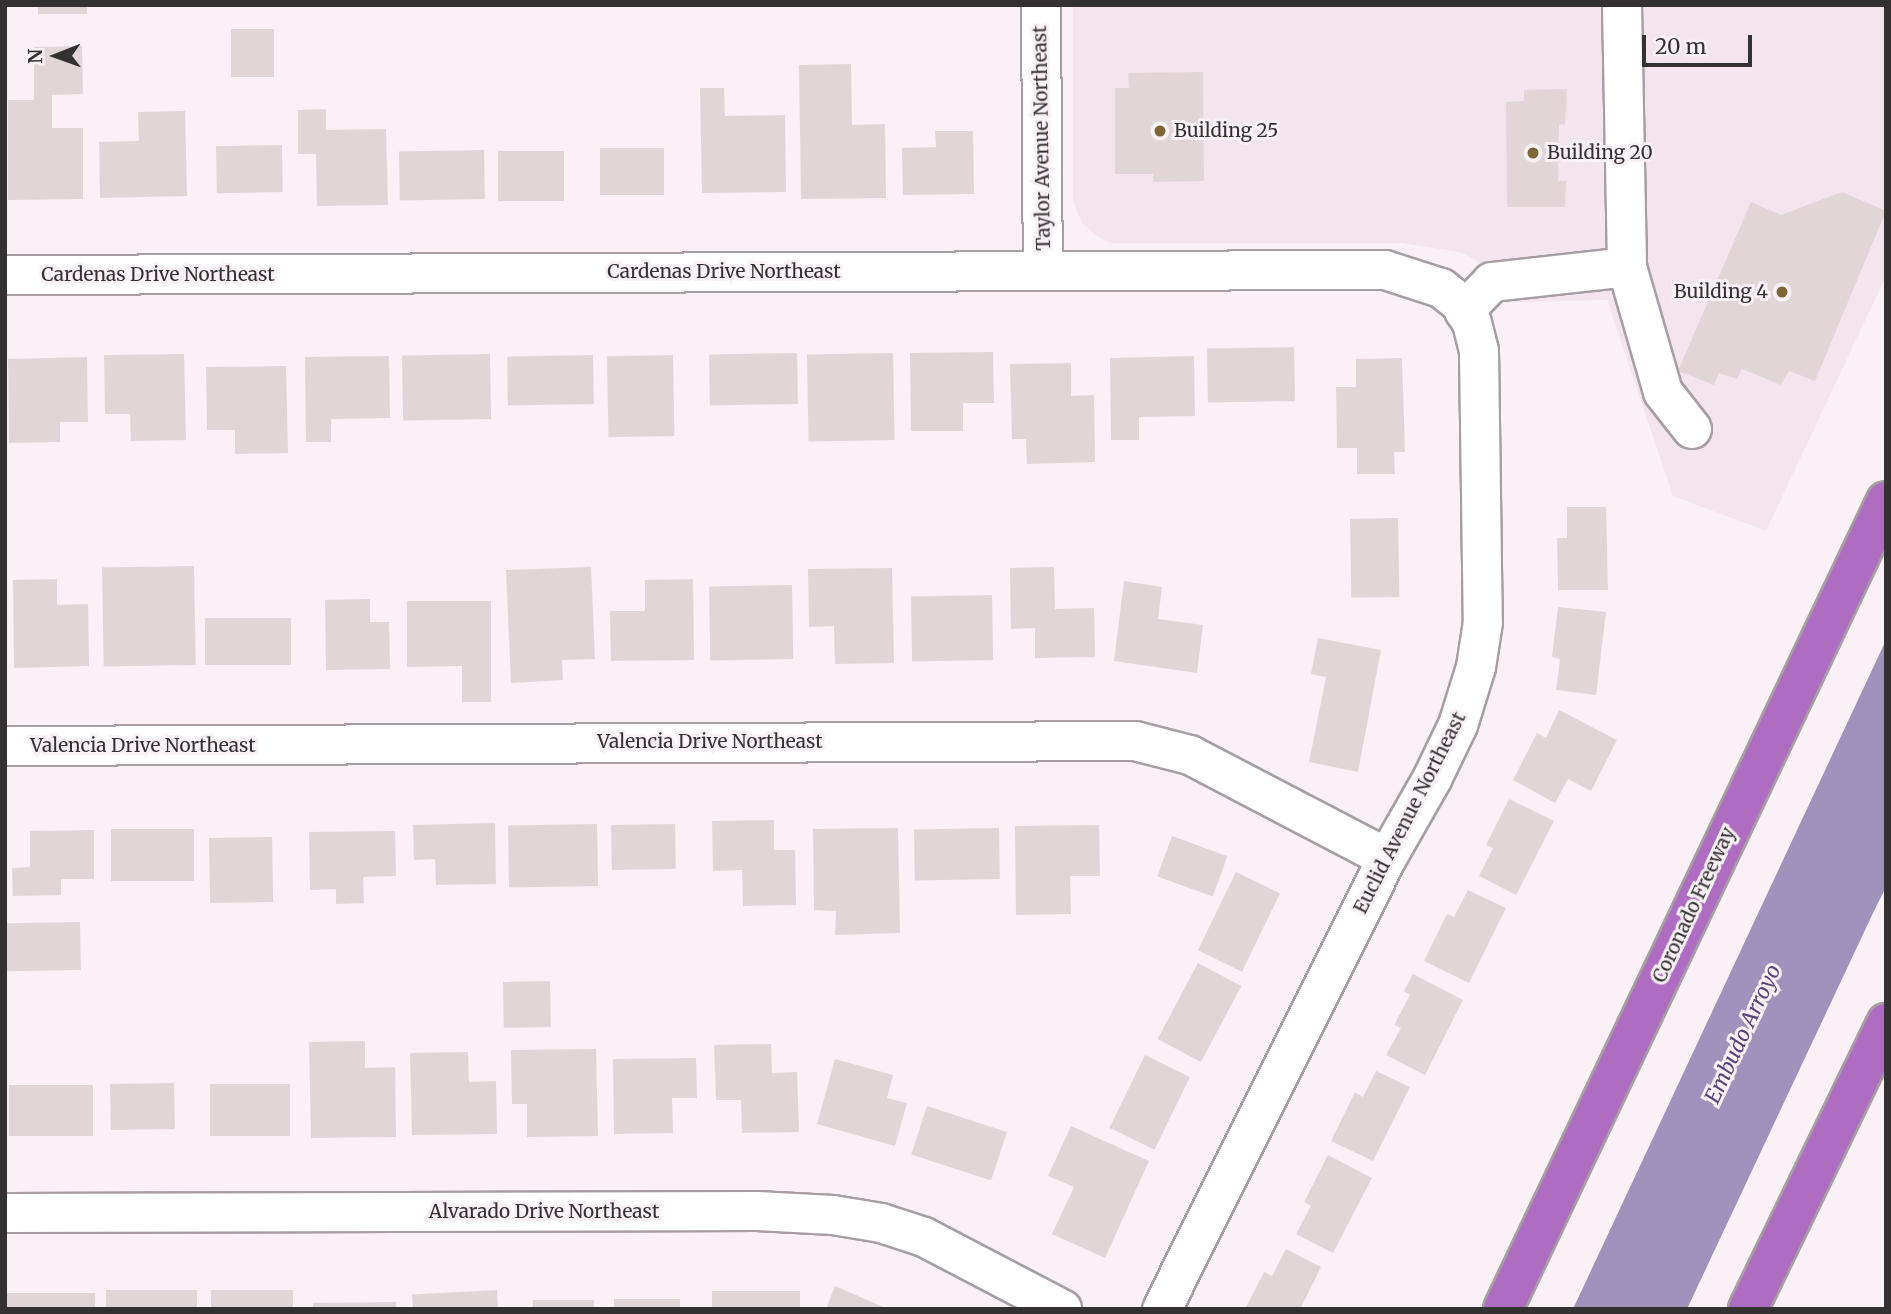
<!DOCTYPE html>
<html>
<head>
<meta charset="utf-8">
<style>
	body { margin:0 }
	#map { position:relative; width:1891px; height:1314px; overflow:hidden; background:#f9f1f6; font-family:Merriweather,serif }
	div>[style] { position:absolute }
	[style*='--x'] { left:calc(var(--x)*1px); top:calc(var(--y)*1px); width:calc(var(--w)*1px); rotate:calc(var(--a)*1deg) }
	.built>* { inset:0; background:#f3e4ed }
	.water>* { inset:0; background:#9f93bc }
	.building>* { inset:0; background:#e0d6d8; transform-origin:0 0 }
	.roads { filter:drop-shadow(2px 0 #a69ea3) drop-shadow(-2px 0 #a69ea3) drop-shadow(0 2px #a69ea3) drop-shadow(0 -2px #a69ea3) }
	.minor>* { height:38px; margin:-19px; padding:0 19px; transform-origin:19px; border-radius:19px; background:#fff }
	.highway>* { height:38px; margin:-19px; padding:0 19px; transform-origin:19px; border-radius:19px; background:#af6dc1 }
	.dots>* { width:19px; height:19px; translate:-50% -50%; box-sizing:border-box; border:4px solid #f9f1f6; border-radius:50% }
	span { translate:-50% -50%; white-space:nowrap; text-align:center; line-height:1.15; -webkit-text-stroke:6px #f9f1f6; paint-order:stroke }
	.poi-label { font-size:19px; color:#343132 }
	.left { translate:0 -50%; text-align:left }
	.right { translate:-100% -50%; text-align:right }
	.street-label { font-size:19px; color:#343132 }
	.water-label { font-size:21px; color:#544279; font-style:italic }
	.frame { position:absolute; inset:0; border:7px solid #343132; pointer-events:none }
	.north { position:absolute; left:21px; top:21px; width:70px; height:70px; -webkit-text-stroke:5px #f9f1f6; paint-order:stroke; rotate:269deg; font-size:19px; font-weight:700; line-height:28px; text-align:center; color:#343132 }
	.north::after { content:''; display:block; margin:auto; width:24px; height:32px; background:#343132; clip-path:polygon(50% 0,100% 100%,50% 72%,0 100%) }
	.scale { position:absolute; left:1642px; top:35px; width:110px; height:32px; box-sizing:border-box; border:4px solid #343132; border-top:0; padding-left:9px; font-size:21px; line-height:24px; white-space:nowrap; color:#343132; -webkit-text-stroke:5px #f9f1f6; paint-order:stroke }
</style>
</head>
<body>
<div id="map">
	<div class="built">
		<i style="clip-path:polygon(1073px 5px,1886px 5px,1886px 276px,1766px 531px,1673px 496px,1607px 300px,1508px 302px,1481px 263px,1460px 252px,1402px 243px,1111px 243px,1098px 237px,1082px 223px,1073px 201px)"></i>
	</div>
	<div class="water">
		<i style="clip-path:polygon(1886px 640px,1886px 887px,1874px 911px,1687px 1309px,1573px 1309px)"></i>
	</div>
	<div class="building">
		<i style="left:38px;top:5px;width:49px;height:9px"></i>
		<i style="left:231px;top:29px;width:43px;height:48px"></i>
		<i style="clip-path:polygon(82px 46px,83px 94px,52px 95px,52px 128px,83px 128px,83px 199px,8px 200px,8px 100px,34px 100px,34px 47px)"></i>
		<i style="clip-path:polygon(851px 64px,852px 125px,885px 124px,886px 198px,801px 199px,799px 65px)"></i>
		<i style="clip-path:polygon(1203px 72px,1204px 181px,1153px 182px,1153px 174px,1115px 174px,1115px 88px,1129px 88px,1128px 73px)"></i>
		<i style="clip-path:polygon(700px 88px,724px 88px,725px 116px,785px 115px,786px 192px,702px 193px)"></i>
		<i style="clip-path:polygon(1567px 89px,1565px 124px,1559px 125px,1558px 181px,1566px 181px,1565px 207px,1507px 207px,1506px 102px,1524px 101px,1524px 90px)"></i>
		<i style="clip-path:polygon(326px 109px,326px 130px,386px 129px,388px 205px,317px 206px,316px 154px,298px 154px,298px 110px)"></i>
		<i style="clip-path:polygon(185px 111px,187px 196px,100px 198px,99px 142px,139px 141px,138px 112px)"></i>
		<i style="clip-path:polygon(935px 131px,973px 131px,974px 194px,903px 195px,902px 148px,936px 147px)"></i>
		<i style="left:282px;top:145px;width:47px;height:66px;rotate:89deg"></i>
		<i style="left:664px;top:148px;width:47px;height:64px;rotate:90deg"></i>
		<i style="left:484px;top:150px;width:49px;height:85px;rotate:89deg"></i>
		<i style="left:564px;top:151px;width:50px;height:66px;rotate:90deg"></i>
		<i style="clip-path:polygon(1842px 192px,1886px 211px,1815px 381px,1789px 371px,1781px 385px,1742px 369px,1737px 379px,1719px 373px,1714px 385px,1678px 371px,1751px 202px,1781px 215px)"></i>
		<i style="left:1294px;top:347px;width:54px;height:87px;rotate:89deg"></i>
		<i style="clip-path:polygon(993px 352px,994px 403px,963px 403px,963px 431px,911px 431px,910px 353px)"></i>
		<i style="left:797px;top:353px;width:51px;height:88px;rotate:89deg"></i>
		<i style="left:893px;top:353px;width:87px;height:86px;rotate:89deg"></i>
		<i style="clip-path:polygon(184px 354px,186px 440px,131px 441px,130px 414px,105px 414px,104px 355px)"></i>
		<i style="left:490px;top:354px;width:65px;height:88px;rotate:89deg"></i>
		<i style="left:593px;top:355px;width:49px;height:86px;rotate:89deg"></i>
		<i style="left:673px;top:355px;width:81px;height:66px;rotate:89deg"></i>
		<i style="clip-path:polygon(389px 356px,390px 418px,331px 419px,331px 442px,306px 442px,305px 357px)"></i>
		<i style="clip-path:polygon(1194px 356px,1195px 416px,1139px 417px,1139px 440px,1111px 440px,1110px 358px)"></i>
		<i style="clip-path:polygon(87px 357px,88px 422px,60px 422px,60px 442px,9px 443px,8px 359px)"></i>
		<i style="clip-path:polygon(1402px 358px,1405px 452px,1394px 452px,1395px 474px,1357px 474px,1357px 448px,1337px 448px,1336px 387px,1356px 387px,1356px 359px)"></i>
		<i style="clip-path:polygon(1071px 363px,1071px 396px,1094px 395px,1095px 462px,1027px 464px,1026px 439px,1012px 439px,1010px 364px)"></i>
		<i style="clip-path:polygon(286px 366px,288px 453px,235px 454px,235px 430px,207px 430px,206px 367px)"></i>
		<i style="clip-path:polygon(1567px 507px,1606px 507px,1608px 590px,1558px 590px,1557px 538px,1567px 538px)"></i>
		<i style="left:1398px;top:518px;width:79px;height:48px;rotate:89deg"></i>
		<i style="left:194px;top:566px;width:99px;height:92px;rotate:89deg"></i>
		<i style="clip-path:polygon(591px 567px,595px 659px,562px 660px,563px 680px,511px 683px,506px 570px)"></i>
		<i style="clip-path:polygon(1054px 567px,1055px 609px,1094px 608px,1095px 657px,1035px 658px,1035px 628px,1011px 629px,1010px 568px)"></i>
		<i style="clip-path:polygon(892px 568px,894px 663px,835px 664px,834px 626px,809px 627px,808px 569px)"></i>
		<i style="clip-path:polygon(57px 579px,57px 605px,88px 604px,89px 666px,14px 668px,13px 580px)"></i>
		<i style="clip-path:polygon(693px 579px,694px 660px,611px 661px,610px 611px,645px 611px,645px 580px)"></i>
		<i style="clip-path:polygon(1124px 581px,1162px 587px,1158px 619px,1203px 625px,1197px 673px,1114px 661px)"></i>
		<i style="left:792px;top:585px;width:74px;height:83px;rotate:89deg"></i>
		<i style="left:992px;top:595px;width:65px;height:81px;rotate:89deg"></i>
		<i style="clip-path:polygon(370px 599px,370px 622px,389px 622px,390px 669px,326px 670px,325px 600px)"></i>
		<i style="clip-path:polygon(407px 601px,491px 601px,491px 702px,462px 702px,462px 666px,407px 667px)"></i>
		<i style="clip-path:polygon(1558px 607px,1606px 612px,1596px 695px,1556px 690px,1560px 659px,1552px 657px)"></i>
		<i style="left:291px;top:618px;width:47px;height:86px;rotate:90deg"></i>
		<i style="clip-path:polygon(1318px 638px,1381px 650px,1358px 772px,1309px 762px,1326px 677px,1311px 674px)"></i>
		<i style="clip-path:polygon(1559px 710px,1617px 740px,1591px 791px,1568px 779px,1555px 803px,1513px 780px,1537px 733px,1546px 738px)"></i>
		<i style="clip-path:polygon(1509px 799px,1554px 821px,1516px 895px,1479px 876px,1493px 848px,1486px 845px)"></i>
		<i style="clip-path:polygon(774px 820px,774px 850px,795px 850px,796px 905px,743px 906px,742px 870px,713px 871px,712px 821px)"></i>
		<i style="clip-path:polygon(495px 823px,496px 884px,436px 885px,435px 859px,414px 860px,413px 825px)"></i>
		<i style="left:597px;top:824px;width:62px;height:89px;rotate:89deg"></i>
		<i style="left:675px;top:824px;width:45px;height:64px;rotate:89deg"></i>
		<i style="clip-path:polygon(1099px 825px,1100px 876px,1070px 876px,1071px 914px,1016px 915px,1015px 826px)"></i>
		<i style="clip-path:polygon(898px 828px,900px 933px,835px 935px,836px 911px,814px 910px,813px 829px)"></i>
		<i style="left:999px;top:828px;width:51px;height:85px;rotate:89deg"></i>
		<i style="left:111px;top:829px;width:83px;height:52px"></i>
		<i style="clip-path:polygon(94px 830px,94px 879px,61px 879px,61px 895px,13px 896px,12px 868px,30px 867px,30px 831px)"></i>
		<i style="clip-path:polygon(395px 831px,396px 876px,363px 877px,364px 903px,336px 904px,336px 889px,310px 890px,309px 832px)"></i>
		<i style="left:1172px;top:836px;width:59px;height:43px;rotate:20deg"></i>
		<i style="left:272px;top:837px;width:65px;height:63px;rotate:89deg"></i>
		<i style="left:1236px;top:872px;width:49px;height:87px;rotate:26deg"></i>
		<i style="clip-path:polygon(1468px 890px,1506px 908px,1469px 983px,1424px 961px,1447px 914px,1454px 917px)"></i>
		<i style="left:80px;top:922px;width:48px;height:75px;rotate:89deg"></i>
		<i style="left:1198px;top:963px;width:49px;height:86px;rotate:28deg"></i>
		<i style="clip-path:polygon(1413px 974px,1463px 1000px,1425px 1075px,1386px 1055px,1401px 1028px,1394px 1025px,1410px 995px,1404px 991px)"></i>
		<i style="left:550px;top:981px;width:46px;height:47px;rotate:89deg"></i>
		<i style="clip-path:polygon(365px 1041px,365px 1068px,395px 1067px,396px 1137px,311px 1138px,309px 1042px)"></i>
		<i style="clip-path:polygon(771px 1044px,772px 1073px,797px 1072px,799px 1132px,742px 1133px,741px 1100px,716px 1100px,714px 1045px)"></i>
		<i style="clip-path:polygon(596px 1049px,598px 1136px,527px 1137px,527px 1104px,512px 1104px,511px 1050px)"></i>
		<i style="clip-path:polygon(468px 1052px,469px 1082px,496px 1081px,497px 1134px,412px 1135px,410px 1053px)"></i>
		<i style="left:1145px;top:1055px;width:50px;height:81px;rotate:26deg"></i>
		<i style="clip-path:polygon(696px 1058px,697px 1098px,672px 1098px,673px 1133px,614px 1134px,613px 1059px)"></i>
		<i style="clip-path:polygon(835px 1059px,893px 1075px,887px 1098px,907px 1103px,895px 1146px,817px 1124px)"></i>
		<i style="clip-path:polygon(1376px 1071px,1410px 1087px,1373px 1161px,1331px 1141px,1355px 1092px,1363px 1097px)"></i>
		<i style="left:174px;top:1083px;width:46px;height:64px;rotate:89deg"></i>
		<i style="left:290px;top:1084px;width:52px;height:80px;rotate:90deg"></i>
		<i style="left:93px;top:1085px;width:51px;height:84px;rotate:90deg"></i>
		<i style="left:927px;top:1106px;width:84px;height:51px;rotate:18deg"></i>
		<i style="clip-path:polygon(1071px 1126px,1149px 1161px,1105px 1258px,1052px 1234px,1074px 1187px,1048px 1176px)"></i>
		<i style="clip-path:polygon(1328px 1155px,1372px 1178px,1333px 1253px,1296px 1234px,1311px 1206px,1304px 1202px)"></i>
		<i style="clip-path:polygon(1286px 1249px,1321px 1267px,1300px 1309px,1245px 1309px,1264px 1272px,1272px 1276px)"></i>
		<i style="clip-path:polygon(835px 1286px,888px 1309px,826px 1309px)"></i>
		<i style="left:197px;top:1290px;width:19px;height:91px;rotate:90deg"></i>
		<i style="left:293px;top:1290px;width:19px;height:82px;rotate:90deg"></i>
		<i style="left:497px;top:1290px;width:19px;height:85px;rotate:87deg"></i>
		<i style="left:800px;top:1291px;width:18px;height:88px;rotate:90deg"></i>
		<i style="left:95px;top:1293px;width:16px;height:90px;rotate:90deg"></i>
		<i style="left:680px;top:1299px;width:10px;height:66px;rotate:90deg"></i>
		<i style="left:594px;top:1300px;width:9px;height:61px;rotate:90deg"></i>
		<i style="clip-path:polygon(396px 1302px,396px 1309px,313px 1309px,313px 1303px)"></i>
	</div>
	<div class="roads">
		<div class="minor">
			<i style="--x:1041;--y:5;--w:266;--a:89.6"></i>
			<i style="--x:1622;--y:5;--w:262;--a:88.9"></i>
			<i style="--x:5;--y:275;--w:1380;--a:-0.21"></i>
			<i style="--x:1385;--y:270;--w:59;--a:17.8"></i>
			<i style="--x:1441;--y:288;--w:24;--a:38"></i>
			<i style="--x:1460;--y:303;--w:23;--a:59"></i>
			<i style="--x:1472;--y:323;--w:29;--a:76"></i>
			<i style="--x:1479;--y:351;--w:271;--a:89.2"></i>
			<i style="--x:1483;--y:622;--w:46;--a:98.8"></i>
			<i style="--x:1476;--y:667;--w:61;--a:107.2"></i>
			<i style="--x:1458;--y:725;--w:60;--a:115.7"></i>
			<i style="--x:1432;--y:779;--w:91;--a:119.7"></i>
			<i style="--x:1387;--y:858;--w:504;--a:116.51"></i>
			<i style="--x:1464;--y:311;--w:40;--a:-46"></i>
			<i style="--x:1492;--y:282;--w:136;--a:-6.3"></i>
			<i style="--x:1627;--y:267;--w:130;--a:73.9"></i>
			<i style="--x:1663;--y:392;--w:47;--a:51.9"></i>
			<i style="--x:5;--y:746;--w:1130;--a:-0.25"></i>
			<i style="--x:1135;--y:741;--w:57;--a:14.3"></i>
			<i style="--x:1190;--y:755;--w:222;--a:27.6"></i>
			<i style="--x:5;--y:1213;--w:752;--a:-0.15"></i>
			<i style="--x:757;--y:1211;--w:76;--a:3"></i>
			<i style="--x:833;--y:1215;--w:49;--a:9.5"></i>
			<i style="--x:881;--y:1223;--w:45;--a:18"></i>
			<i style="--x:924;--y:1237;--w:156;--a:27.6"></i>
		</div>
		<div class="highway">
			<i style="--x:1503;--y:1309;--w:894;--a:-64.64"></i>
			<i style="--x:1748;--y:1309;--w:318;--a:-64.2"></i>
		</div>
	</div>
	<div class="dots">
		<i style="left:1160px;top:131px;background:#7c6636"></i>
		<i style="left:1533px;top:153px;background:#7c6636"></i>
		<i style="left:1782px;top:292px;background:#7c6636"></i>
	</div>
	<div class="poi-label">
		<span class="left" style="left:1174px;top:131px">Building 25</span>
		<span class="left" style="left:1547px;top:153px">Building 20</span>
		<span class="right" style="left:1768px;top:292px">Building 4</span>
	</div>
	<div class="street-label">
		<span style="left:1042px;top:138px;rotate:-91deg">Taylor Avenue Northeast</span>
		<span style="left:724px;top:272px">Cardenas Drive Northeast</span>
		<span style="left:158px;top:275px">Cardenas Drive Northeast</span>
		<span style="left:710px;top:742px">Valencia Drive Northeast</span>
		<span style="left:143px;top:746px">Valencia Drive Northeast</span>
		<span style="left:1410px;top:813px;rotate:-63deg">Euclid Avenue Northeast</span>
		<span style="left:1694px;top:905px;rotate:-65deg">Coronado Freeway</span>
		<span style="left:544px;top:1212px">Alvarado Drive Northeast</span>
	</div>
	<div class="water-label">
		<span style="left:1743px;top:1034px;rotate:-65deg">Embudo Arroyo</span>
	</div>
	<div class="frame"></div>
	<div class="north">N</div>
	<div class="scale">20 m</div>
</div>
</body>
</html>
